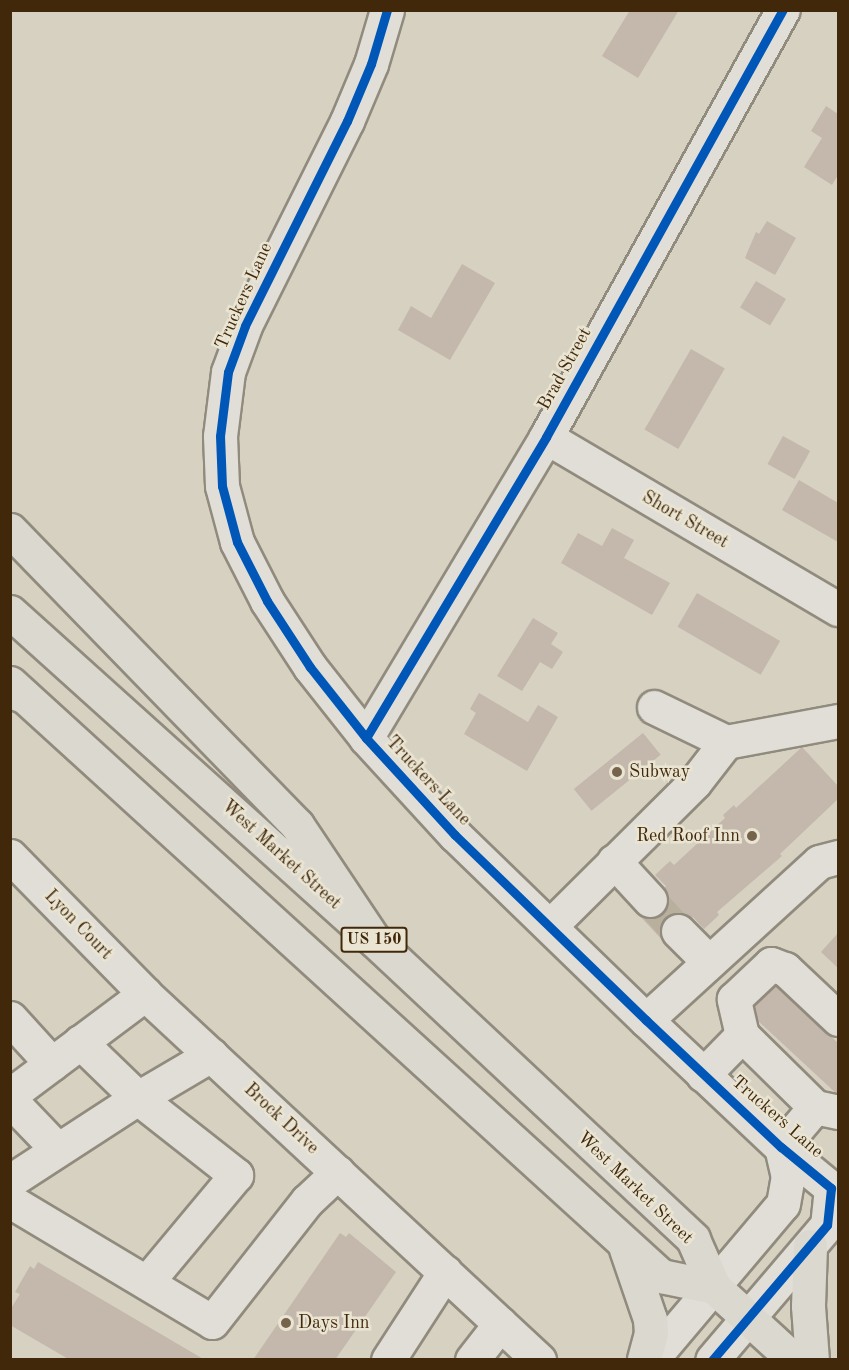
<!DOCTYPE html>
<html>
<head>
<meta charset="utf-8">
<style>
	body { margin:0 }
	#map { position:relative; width:849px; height:1370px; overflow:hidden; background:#d7d1c2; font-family:"Old Standard TT",serif }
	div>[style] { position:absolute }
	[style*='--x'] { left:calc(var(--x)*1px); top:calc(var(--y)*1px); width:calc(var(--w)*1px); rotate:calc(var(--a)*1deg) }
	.building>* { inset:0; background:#c4b7ac; transform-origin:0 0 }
	.minor-tunnel>* { height:33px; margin-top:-16.5px; transform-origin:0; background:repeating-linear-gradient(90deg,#b9af9d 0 33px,transparent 0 49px) }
	.roads { filter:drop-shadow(2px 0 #918b7e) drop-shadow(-2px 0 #918b7e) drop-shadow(0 2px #918b7e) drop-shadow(0 -2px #918b7e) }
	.minor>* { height:33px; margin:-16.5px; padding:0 16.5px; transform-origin:16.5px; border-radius:16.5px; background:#e0ded6 }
	.major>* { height:33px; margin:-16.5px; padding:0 16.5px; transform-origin:16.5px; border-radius:16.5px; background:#dbd8d0 }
	.highway>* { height:33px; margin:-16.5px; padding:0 16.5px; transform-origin:16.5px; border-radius:16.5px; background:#dbd8d0 }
	.cycleway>* { height:9px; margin:-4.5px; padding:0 4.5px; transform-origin:4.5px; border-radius:4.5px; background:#0057b8 }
	.dots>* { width:16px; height:16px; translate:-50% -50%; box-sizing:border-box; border:3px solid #eae4d2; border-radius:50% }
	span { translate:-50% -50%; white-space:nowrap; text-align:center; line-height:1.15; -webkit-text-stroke:5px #eae4d2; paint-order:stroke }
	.shield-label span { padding:2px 4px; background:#eae4d2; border:2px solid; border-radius:4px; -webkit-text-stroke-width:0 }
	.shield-label { font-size:16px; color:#41280b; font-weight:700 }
	.street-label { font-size:18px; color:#41280b }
	.poi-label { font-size:18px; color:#41280b }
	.left { translate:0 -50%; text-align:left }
	.right { translate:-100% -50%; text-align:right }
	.frame { position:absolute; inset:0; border:12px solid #41280b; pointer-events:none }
</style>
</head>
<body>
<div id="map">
	<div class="building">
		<i style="clip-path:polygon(630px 10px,679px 10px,638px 78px,602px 56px)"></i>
		<i style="clip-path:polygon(826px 106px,838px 114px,838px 175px,832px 185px,804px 167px,822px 138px,811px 131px)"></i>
		<i style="clip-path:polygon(767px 221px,796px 238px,775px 275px,745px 258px,756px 232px,759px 234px)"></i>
		<i style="clip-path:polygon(462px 264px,495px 283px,450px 360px,398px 330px,411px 306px,431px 318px)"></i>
		<i style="left:756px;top:281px;width:35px;height:31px;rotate:31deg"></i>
		<i style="left:691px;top:349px;width:39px;height:93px;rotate:30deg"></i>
		<i style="left:783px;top:436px;width:31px;height:32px;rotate:29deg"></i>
		<i style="clip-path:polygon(799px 480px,838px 503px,838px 542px,782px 510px)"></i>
		<i style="clip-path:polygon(612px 528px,634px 540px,624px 558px,670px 583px,652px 615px,561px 563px,578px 533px,602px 546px)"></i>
		<i style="left:697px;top:593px;width:96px;height:39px;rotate:30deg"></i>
		<i style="clip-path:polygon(533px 618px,558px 633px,551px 644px,563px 652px,552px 669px,540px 662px,522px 691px,497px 676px)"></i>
		<i style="clip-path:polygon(479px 693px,528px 722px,538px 705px,558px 717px,527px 771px,464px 734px,476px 713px,470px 709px)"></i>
		<i style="left:643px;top:733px;width:28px;height:89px;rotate:51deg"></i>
		<i style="clip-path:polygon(802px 747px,838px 786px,838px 799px,780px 854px,782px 856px,717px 912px,719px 915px,704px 929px,693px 917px,665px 943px,637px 913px,666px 886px,655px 875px,670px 861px,674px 865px,725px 818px,723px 815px,734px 805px,736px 808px)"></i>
		<i style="clip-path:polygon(838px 933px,838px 968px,821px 952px)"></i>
		<i style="clip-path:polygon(768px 978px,838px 1043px,838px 1095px,742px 1006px)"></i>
		<i style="clip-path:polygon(340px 1233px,346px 1237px,349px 1233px,396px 1272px,335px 1360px,253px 1360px)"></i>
		<i style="clip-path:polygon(38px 1262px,205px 1360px,70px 1360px,10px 1325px,10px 1310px,20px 1294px,15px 1292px,30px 1266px,34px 1269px)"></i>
	</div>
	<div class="minor-tunnel">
		<i style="--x:650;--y:900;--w:42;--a:47.9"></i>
	</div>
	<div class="roads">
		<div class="minor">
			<i style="--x:387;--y:10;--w:56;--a:106.5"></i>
			<i style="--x:371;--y:64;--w:62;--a:112.8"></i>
			<i style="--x:347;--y:121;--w:229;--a:116.5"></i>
			<i style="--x:245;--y:326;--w:49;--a:110.3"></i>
			<i style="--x:228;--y:372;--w:64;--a:97.1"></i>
			<i style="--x:220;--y:436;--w:50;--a:87.7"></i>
			<i style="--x:222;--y:486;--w:58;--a:75"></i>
			<i style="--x:237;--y:542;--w:66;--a:63"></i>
			<i style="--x:267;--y:601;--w:79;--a:56.9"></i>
			<i style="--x:310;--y:667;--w:90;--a:51.7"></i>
			<i style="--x:366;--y:738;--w:132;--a:47.5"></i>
			<i style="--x:455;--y:835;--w:266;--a:44.1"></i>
			<i style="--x:646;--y:1020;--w:185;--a:43.3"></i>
			<i style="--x:781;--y:1147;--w:65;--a:39.4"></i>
			<i style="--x:831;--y:1188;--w:37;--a:96"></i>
			<i style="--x:827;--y:1225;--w:177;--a:130.4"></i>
			<i style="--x:546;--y:437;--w:339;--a:30.5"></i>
			<i style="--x:654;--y:707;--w:80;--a:25.9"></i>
			<i style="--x:366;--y:738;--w:351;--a:-59.1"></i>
			<i style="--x:546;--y:437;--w:488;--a:-61"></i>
			<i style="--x:10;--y:856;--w:193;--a:45.6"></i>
			<i style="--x:145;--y:994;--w:538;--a:42.89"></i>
			<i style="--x:614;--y:861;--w:53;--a:47.3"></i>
			<i style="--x:550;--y:926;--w:204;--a:-44.8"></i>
			<i style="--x:695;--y:782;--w:51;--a:-52.2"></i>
			<i style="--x:726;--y:742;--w:114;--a:-10.6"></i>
			<i style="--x:678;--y:931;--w:44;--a:45"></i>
			<i style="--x:10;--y:1018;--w:62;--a:47.6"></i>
			<i style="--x:646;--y:1020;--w:234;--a:-42.4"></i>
			<i style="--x:819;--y:862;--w:20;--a:-15"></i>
			<i style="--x:742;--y:1035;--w:103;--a:44.6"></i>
			<i style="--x:80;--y:1042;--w:81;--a:44"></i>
			<i style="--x:138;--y:1098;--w:85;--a:-30.5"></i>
			<i style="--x:703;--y:1075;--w:56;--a:-45.7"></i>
			<i style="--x:742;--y:1035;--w:37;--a:-103"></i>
			<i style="--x:734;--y:999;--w:51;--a:-43.4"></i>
			<i style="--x:771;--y:964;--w:15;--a:20"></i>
			<i style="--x:785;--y:969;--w:73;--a:43.3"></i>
			<i style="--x:10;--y:1095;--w:169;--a:-36.8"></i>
			<i style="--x:10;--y:1100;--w:68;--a:46.2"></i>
			<i style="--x:781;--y:1147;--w:52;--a:-49.6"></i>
			<i style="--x:815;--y:1107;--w:24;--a:12"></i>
			<i style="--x:10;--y:1181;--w:153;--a:-33"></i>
			<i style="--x:138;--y:1098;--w:125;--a:38.2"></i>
			<i style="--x:236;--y:1175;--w:139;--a:129.8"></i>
			<i style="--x:10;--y:1201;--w:235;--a:30.9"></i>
			<i style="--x:212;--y:1322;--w:154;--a:-51.9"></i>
			<i style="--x:307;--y:1201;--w:42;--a:-43.1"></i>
			<i style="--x:388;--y:1360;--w:105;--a:-57.1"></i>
			<i style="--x:472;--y:1360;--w:46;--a:-52.1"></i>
			<i style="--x:651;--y:1360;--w:204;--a:-49.8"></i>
			<i style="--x:783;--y:1204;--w:27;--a:-80"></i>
			<i style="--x:788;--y:1177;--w:31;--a:-103"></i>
		</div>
		<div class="major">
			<i style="--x:10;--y:612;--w:490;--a:42"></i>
			<i style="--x:374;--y:940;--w:437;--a:43.1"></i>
			<i style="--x:693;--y:1239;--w:52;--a:66.4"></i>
			<i style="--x:714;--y:1287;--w:108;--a:42.4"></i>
			<i style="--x:10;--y:683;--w:881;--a:42.33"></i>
			<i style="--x:661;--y:1276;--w:54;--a:11.7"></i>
			<i style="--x:810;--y:1246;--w:60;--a:91.9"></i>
			<i style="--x:808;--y:1306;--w:54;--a:85.8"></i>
			<i style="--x:626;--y:1249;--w:74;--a:71.1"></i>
			<i style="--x:650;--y:1319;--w:14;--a:86"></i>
			<i style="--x:651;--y:1333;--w:28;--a:105"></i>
		</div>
		<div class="highway">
			<i style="--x:10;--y:530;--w:412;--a:45.8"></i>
			<i style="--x:297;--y:825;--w:138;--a:56.2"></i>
			<i style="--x:10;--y:691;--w:15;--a:20"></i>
		</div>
	</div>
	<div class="cycleway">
		<i style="--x:387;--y:10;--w:56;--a:106.5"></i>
		<i style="--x:371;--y:64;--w:62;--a:112.8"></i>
		<i style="--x:347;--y:121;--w:229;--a:116.5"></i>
		<i style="--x:245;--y:326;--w:49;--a:110.3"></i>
		<i style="--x:228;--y:372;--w:64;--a:97.1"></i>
		<i style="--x:220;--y:436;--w:50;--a:87.7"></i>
		<i style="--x:222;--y:486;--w:58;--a:75"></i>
		<i style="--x:237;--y:542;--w:66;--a:63"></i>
		<i style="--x:267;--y:601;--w:79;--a:56.9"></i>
		<i style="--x:310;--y:667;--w:90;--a:51.7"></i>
		<i style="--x:366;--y:738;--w:132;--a:47.5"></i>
		<i style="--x:455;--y:835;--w:266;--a:44.1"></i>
		<i style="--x:646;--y:1020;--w:185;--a:43.3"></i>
		<i style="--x:781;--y:1147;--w:65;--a:39.4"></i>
		<i style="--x:831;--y:1188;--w:37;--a:96"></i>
		<i style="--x:827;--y:1225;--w:177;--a:130.4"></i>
		<i style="--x:366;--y:738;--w:351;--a:-59.1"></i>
		<i style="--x:546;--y:437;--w:488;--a:-61"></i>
	</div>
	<div class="dots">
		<i style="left:617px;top:772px;background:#76634b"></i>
		<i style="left:752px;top:836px;background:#76634b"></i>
		<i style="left:286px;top:1323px;background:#76634b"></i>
	</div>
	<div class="shield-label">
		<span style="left:374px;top:940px">US 150</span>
	</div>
	<div class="street-label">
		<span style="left:244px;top:296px;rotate:-66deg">Truckers Lane</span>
		<span style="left:565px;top:369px;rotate:-61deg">Brad Street</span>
		<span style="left:685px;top:520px;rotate:30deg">Short Street</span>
		<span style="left:428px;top:781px;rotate:47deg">Truckers Lane</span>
		<span style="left:281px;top:855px;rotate:42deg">West Market Street</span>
		<span style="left:78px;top:925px;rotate:46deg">Lyon Court</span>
		<span style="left:777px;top:1117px;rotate:41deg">Truckers Lane</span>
		<span style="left:281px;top:1119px;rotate:43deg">Brock Drive</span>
		<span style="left:635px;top:1188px;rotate:44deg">West Market Street</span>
	</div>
	<div class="poi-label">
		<span class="left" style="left:629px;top:772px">Subway</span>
		<span class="right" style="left:740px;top:836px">Red Roof Inn</span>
		<span class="left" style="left:298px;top:1323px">Days Inn</span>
	</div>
	<div class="frame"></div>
</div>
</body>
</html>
